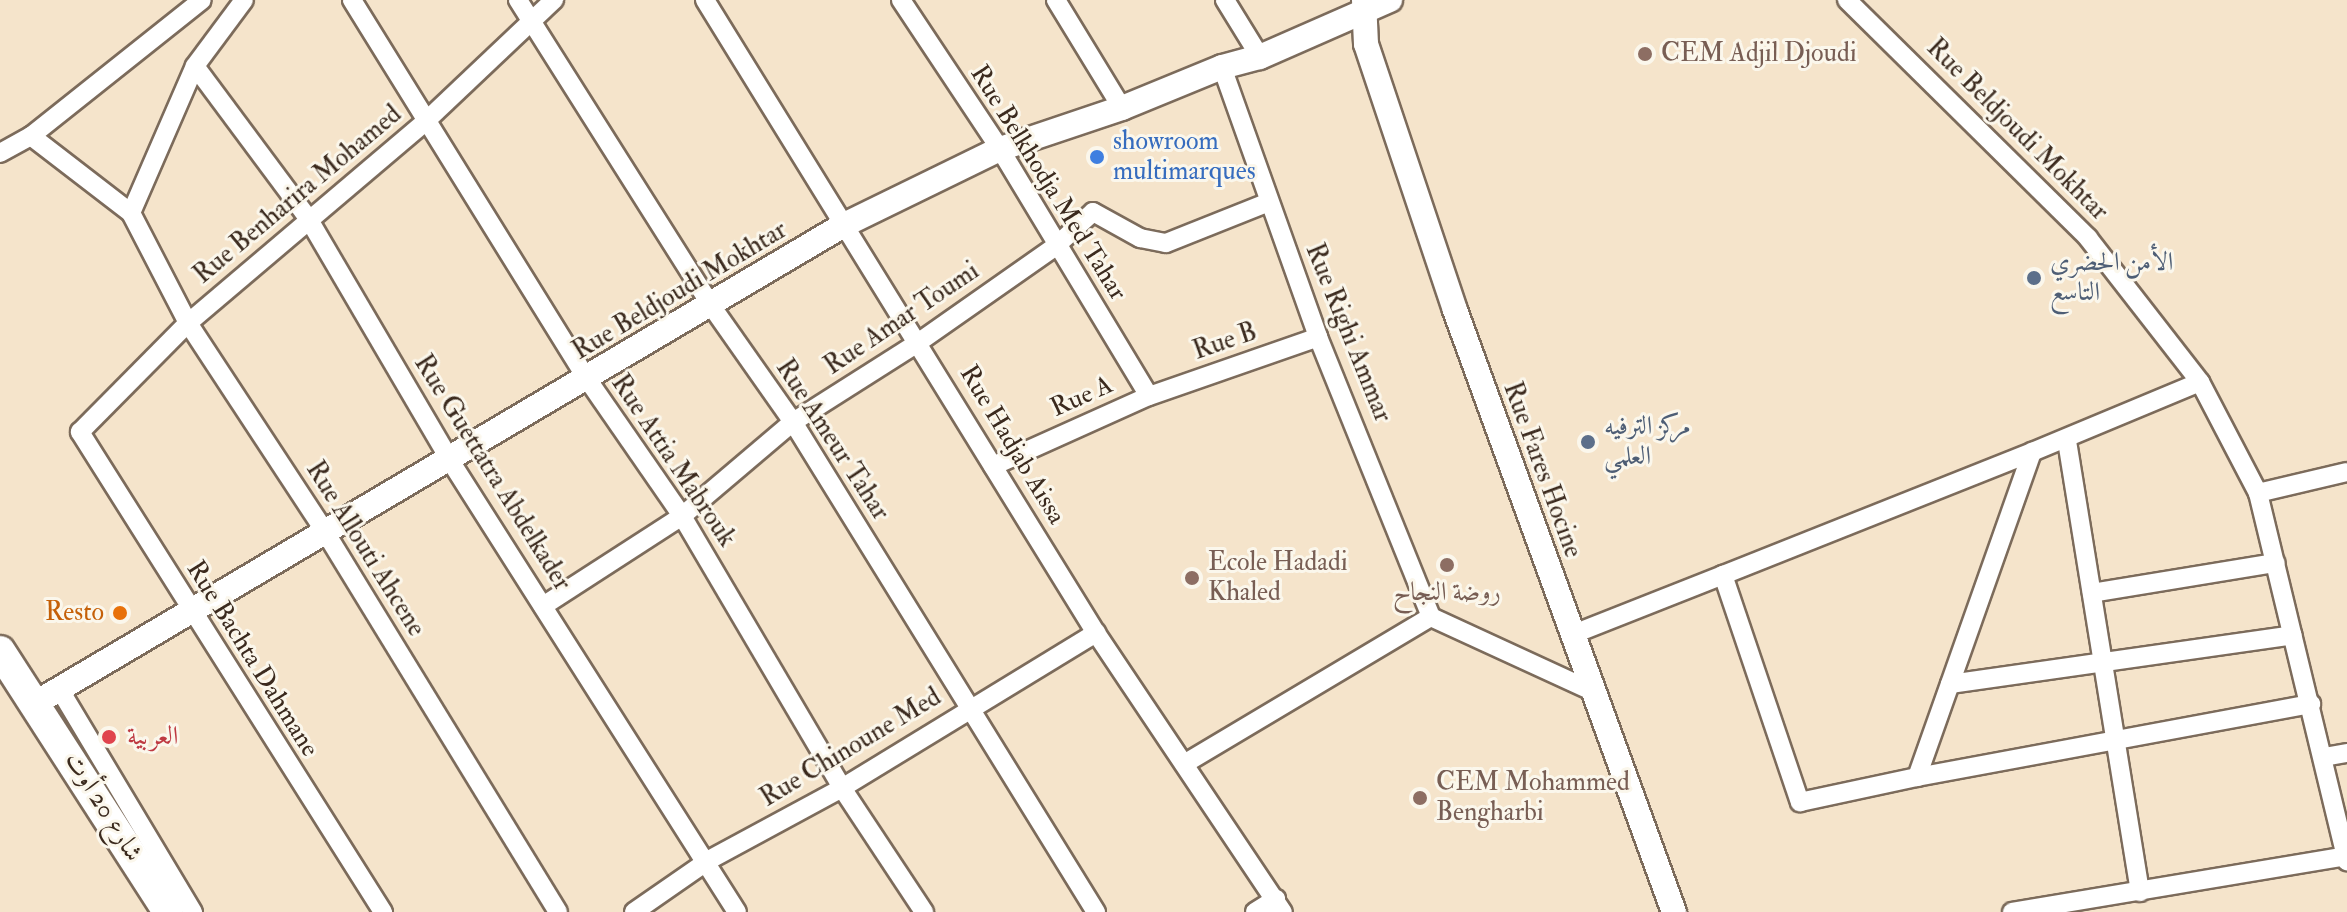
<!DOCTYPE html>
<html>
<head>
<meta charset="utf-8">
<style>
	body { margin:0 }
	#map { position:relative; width:2347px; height:912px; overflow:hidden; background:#f5e4cb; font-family:"IM FELL Double Pica",Amiri,serif }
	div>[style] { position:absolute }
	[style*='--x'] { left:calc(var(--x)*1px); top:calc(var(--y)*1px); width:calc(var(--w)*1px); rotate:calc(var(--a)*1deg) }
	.roads { filter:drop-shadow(2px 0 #7c6b5b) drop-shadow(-2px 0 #7c6b5b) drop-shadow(0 2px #7c6b5b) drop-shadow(0 -2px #7c6b5b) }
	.minor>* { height:18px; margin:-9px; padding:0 9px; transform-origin:9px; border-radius:9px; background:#fff }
	.tertiary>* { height:24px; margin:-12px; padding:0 12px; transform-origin:12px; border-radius:12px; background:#fff }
	.primary>* { height:30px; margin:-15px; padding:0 15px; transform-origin:15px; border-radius:15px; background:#fff }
	.dots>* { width:22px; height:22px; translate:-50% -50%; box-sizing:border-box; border:4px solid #fbf7ec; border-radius:50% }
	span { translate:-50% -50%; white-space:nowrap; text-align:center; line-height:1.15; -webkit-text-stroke:6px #fbf7ec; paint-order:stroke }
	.education-label { font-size:26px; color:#785e54 }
	.left { translate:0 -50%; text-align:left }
	.street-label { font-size:26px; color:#3b2a1e }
	.shop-label { font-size:26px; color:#366cbe }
	.service-label { font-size:26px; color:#4e5e75 }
	.food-label { font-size:26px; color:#c56008 }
	.right { translate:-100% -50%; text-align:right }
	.health-label { font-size:26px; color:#be3a42 }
</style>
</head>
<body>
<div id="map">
	<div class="roads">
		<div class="minor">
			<i style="--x:352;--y:0;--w:447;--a:58.2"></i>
			<i style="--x:588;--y:380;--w:165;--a:55.3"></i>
			<i style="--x:682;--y:516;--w:316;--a:59.5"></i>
			<i style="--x:842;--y:788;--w:149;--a:56.5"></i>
			<i style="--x:518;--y:0;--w:360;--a:57.7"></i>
			<i style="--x:710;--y:304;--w:144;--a:54.9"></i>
			<i style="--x:793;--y:422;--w:576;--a:58.27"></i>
			<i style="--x:705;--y:0;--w:744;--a:58.3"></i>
			<i style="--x:1096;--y:633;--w:336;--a:56.2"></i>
			<i style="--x:901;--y:0;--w:179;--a:56.4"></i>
			<i style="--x:1000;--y:149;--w:288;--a:58.9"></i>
			<i style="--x:1056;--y:0;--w:127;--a:58.6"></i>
			<i style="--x:1225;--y:0;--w:67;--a:58.4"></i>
			<i style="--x:1847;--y:0;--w:339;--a:44.6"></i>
			<i style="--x:2088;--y:238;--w:182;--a:52.1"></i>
			<i style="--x:195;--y:66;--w:189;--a:53.4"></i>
			<i style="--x:308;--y:218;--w:283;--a:59.6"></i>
			<i style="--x:451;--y:462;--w:533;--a:57.56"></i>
			<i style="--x:1222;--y:67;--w:287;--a:70.4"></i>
			<i style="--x:1318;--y:337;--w:302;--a:68"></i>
			<i style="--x:31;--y:136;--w:126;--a:37.6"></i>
			<i style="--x:131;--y:213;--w:124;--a:62.6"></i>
			<i style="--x:188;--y:323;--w:254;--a:56.7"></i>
			<i style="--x:327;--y:535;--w:442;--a:58.5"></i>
			<i style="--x:0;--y:153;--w:35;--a:-29"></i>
			<i style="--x:31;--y:136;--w:218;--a:-38.5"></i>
			<i style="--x:131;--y:213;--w:160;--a:-66.5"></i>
			<i style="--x:195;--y:66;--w:82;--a:-53.4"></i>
			<i style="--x:2067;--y:441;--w:457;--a:80.8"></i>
			<i style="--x:993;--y:466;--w:171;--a:-24.2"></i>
			<i style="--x:1149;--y:396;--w:179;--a:-19.2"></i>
			<i style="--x:2258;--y:493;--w:91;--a:-13.3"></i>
			<i style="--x:1723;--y:575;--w:333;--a:-21.7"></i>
			<i style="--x:2092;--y:593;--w:186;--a:-9.3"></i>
			<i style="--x:543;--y:606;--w:166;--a:-32.9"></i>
			<i style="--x:682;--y:516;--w:145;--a:-40.3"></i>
			<i style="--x:793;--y:422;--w:149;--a:-32.4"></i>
			<i style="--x:919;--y:342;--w:167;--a:-35"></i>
			<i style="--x:1056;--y:246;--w:50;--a:-42.6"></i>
			<i style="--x:1093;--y:212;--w:54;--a:29"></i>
			<i style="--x:1140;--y:238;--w:26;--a:11"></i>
			<i style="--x:1166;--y:243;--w:111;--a:-21.7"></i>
			<i style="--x:1571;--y:635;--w:163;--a:-21.5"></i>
			<i style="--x:1723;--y:575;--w:240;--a:71.3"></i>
			<i style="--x:1800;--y:802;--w:120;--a:-12.1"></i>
			<i style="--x:1917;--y:777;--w:345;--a:-70.5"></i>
			<i style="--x:2032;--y:452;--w:182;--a:-22.6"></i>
			<i style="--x:2200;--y:382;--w:125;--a:62.4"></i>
			<i style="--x:2258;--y:493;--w:379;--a:76.4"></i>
			<i style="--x:1950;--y:684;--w:346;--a:-8.1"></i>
			<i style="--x:60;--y:690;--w:259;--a:59.1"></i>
			<i style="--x:2324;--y:757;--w:23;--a:-10"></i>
			<i style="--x:1184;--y:764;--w:287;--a:-30.8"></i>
			<i style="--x:1431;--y:617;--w:175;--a:24.7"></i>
			<i style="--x:1917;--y:777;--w:401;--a:-10.5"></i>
			<i style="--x:383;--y:912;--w:568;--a:-122.26"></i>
			<i style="--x:80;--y:432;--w:153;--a:-45.3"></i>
			<i style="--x:188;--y:323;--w:314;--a:-40.3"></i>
			<i style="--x:427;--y:120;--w:175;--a:-43.4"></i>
			<i style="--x:634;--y:912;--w:91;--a:-34.7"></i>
			<i style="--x:709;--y:860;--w:151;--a:-28.4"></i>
			<i style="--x:842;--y:788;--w:298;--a:-31.4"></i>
			<i style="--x:1255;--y:912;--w:25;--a:-32"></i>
			<i style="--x:2012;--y:912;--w:339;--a:-9.5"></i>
		</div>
		<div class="tertiary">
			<i style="--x:1364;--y:0;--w:44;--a:87.4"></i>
			<i style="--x:1366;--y:44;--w:280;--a:71.5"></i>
			<i style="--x:1455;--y:310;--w:641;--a:70.01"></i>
			<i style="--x:34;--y:704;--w:939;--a:-30.61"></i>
			<i style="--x:842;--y:226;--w:176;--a:-26"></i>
			<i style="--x:1000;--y:149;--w:129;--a:-18.6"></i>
			<i style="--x:1122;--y:108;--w:108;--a:-22.3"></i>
			<i style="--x:1222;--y:67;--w:39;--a:-15"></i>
			<i style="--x:1260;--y:57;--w:142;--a:-23.7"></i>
		</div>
		<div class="primary">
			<i style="--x:0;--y:651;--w:310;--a:57.2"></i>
		</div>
	</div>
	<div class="dots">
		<i style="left:1645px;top:54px;background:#8d6e63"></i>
		<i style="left:1097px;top:157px;background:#3f7fe0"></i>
		<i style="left:2034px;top:278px;background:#5c6f8a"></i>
		<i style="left:1588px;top:442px;background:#5c6f8a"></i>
		<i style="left:1447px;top:565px;background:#8d6e63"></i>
		<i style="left:1192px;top:578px;background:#8d6e63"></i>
		<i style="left:120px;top:613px;background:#e8710a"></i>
		<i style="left:109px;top:737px;background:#e0444e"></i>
		<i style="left:1420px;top:798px;background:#8d6e63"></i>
	</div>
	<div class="education-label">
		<span class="left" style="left:1661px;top:54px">CEM Adjil Djoudi</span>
		<span class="left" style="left:1208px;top:578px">Ecole Hadadi<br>Khaled</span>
		<span style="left:1447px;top:593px">روضة النجاح</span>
		<span class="left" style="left:1436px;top:798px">CEM Mohammed<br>Bengharbi</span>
	</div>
	<div class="street-label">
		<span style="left:2017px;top:130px;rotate:45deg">Rue Beldjoudi Mokhtar</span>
		<span style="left:1048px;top:183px;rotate:58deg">Rue Belkhodja Med Tahar</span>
		<span style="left:298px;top:195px;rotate:-40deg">Rue Benharira Mohamed</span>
		<span style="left:680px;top:291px;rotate:-31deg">Rue Beldjoudi Mokhtar</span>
		<span style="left:902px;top:319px;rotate:-34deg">Rue Amar Toumi</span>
		<span style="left:1348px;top:333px;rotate:68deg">Rue Righi Ammar</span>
		<span style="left:1225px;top:342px;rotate:-19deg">Rue B</span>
		<span style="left:1082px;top:397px;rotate:-24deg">Rue A</span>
		<span style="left:832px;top:440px;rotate:57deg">Rue Ameur Tahar</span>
		<span style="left:1012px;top:445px;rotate:59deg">Rue Hadjab Aissa</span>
		<span style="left:673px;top:461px;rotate:56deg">Rue Attia Mabrouk</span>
		<span style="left:1542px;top:470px;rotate:70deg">Rue Fares Hocine</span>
		<span style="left:492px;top:473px;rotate:58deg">Rue Guettatra Abdelkader</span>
		<span style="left:365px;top:549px;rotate:58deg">Rue Allouti Ahcene</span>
		<span style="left:252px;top:659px;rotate:58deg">Rue Bachta Dahmane</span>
		<span style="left:851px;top:748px;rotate:-31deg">Rue Chinoune Med</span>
		<span style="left:103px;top:807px;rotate:58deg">شارع 20 أوت</span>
	</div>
	<div class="shop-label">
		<span class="left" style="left:1113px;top:157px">showroom<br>multimarques</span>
	</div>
	<div class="service-label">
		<span class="left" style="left:2050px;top:278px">الأمن الحضري<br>التاسع</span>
		<span class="left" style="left:1604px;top:442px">مركز الترفيه<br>العلمي</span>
	</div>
	<div class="food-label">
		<span class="right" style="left:104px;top:613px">Resto</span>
	</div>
	<div class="health-label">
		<span class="left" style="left:127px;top:737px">العربية</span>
	</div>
</div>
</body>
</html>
